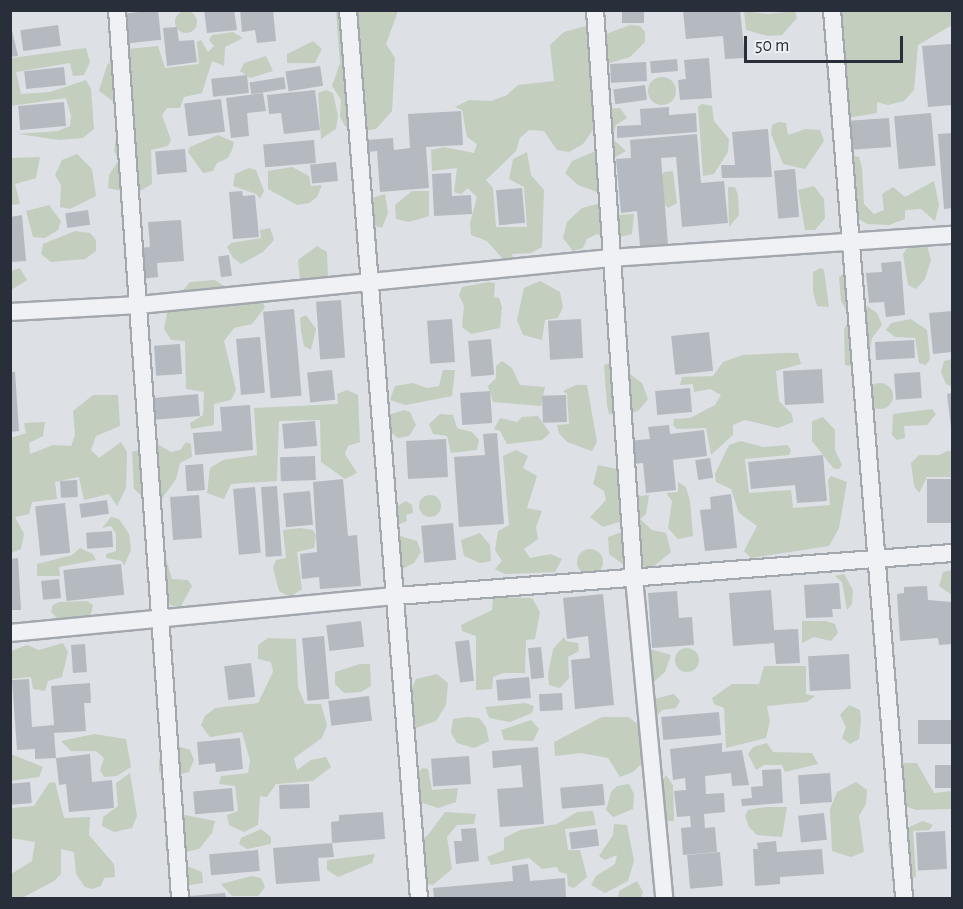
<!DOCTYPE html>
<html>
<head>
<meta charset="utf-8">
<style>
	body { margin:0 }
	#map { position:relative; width:963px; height:909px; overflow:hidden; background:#dde0e5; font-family:"Alegreya Sans",sans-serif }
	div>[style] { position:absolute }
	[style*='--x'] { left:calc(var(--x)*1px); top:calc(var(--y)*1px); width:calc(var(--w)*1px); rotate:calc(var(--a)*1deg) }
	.green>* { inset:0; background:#c3cebf }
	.round { border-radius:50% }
	.building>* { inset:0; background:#b5bac1; transform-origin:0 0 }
	.roads { filter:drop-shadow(2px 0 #a3a7ae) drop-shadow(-2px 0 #a3a7ae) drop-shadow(0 2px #a3a7ae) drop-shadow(0 -2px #a3a7ae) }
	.minor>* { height:16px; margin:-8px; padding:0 8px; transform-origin:8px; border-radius:8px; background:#eff1f4 }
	span { translate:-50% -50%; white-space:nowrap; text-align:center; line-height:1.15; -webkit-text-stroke:6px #eceff3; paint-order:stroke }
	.frame { position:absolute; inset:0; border:12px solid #282f3a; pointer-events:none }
	.scale { position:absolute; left:744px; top:36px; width:159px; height:27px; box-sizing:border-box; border:3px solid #282f3a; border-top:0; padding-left:8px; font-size:18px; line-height:21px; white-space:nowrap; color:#282f3a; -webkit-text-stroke:4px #eceff3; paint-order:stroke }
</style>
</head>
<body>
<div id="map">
	<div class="green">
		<i style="clip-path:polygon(336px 11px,398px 11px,386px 44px,395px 58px,392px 111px,376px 129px,357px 132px,345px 126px,340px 117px,341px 100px,332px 86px,340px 63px)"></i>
		<i style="clip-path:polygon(744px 11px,768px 14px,795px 11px,797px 18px,782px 35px,768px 36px,746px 30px)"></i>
		<i style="clip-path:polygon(838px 11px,952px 11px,952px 25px,918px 45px,914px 90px,904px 101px,888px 105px,877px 102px,877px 113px,847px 118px)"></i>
		<i class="round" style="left:175px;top:11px;width:22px;height:22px"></i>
		<i style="clip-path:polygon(630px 25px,640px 26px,645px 32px,645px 42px,630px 57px,603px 65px,601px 36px)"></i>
		<i style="clip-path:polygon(586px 26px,591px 32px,597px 124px,583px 144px,569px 152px,557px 150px,544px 131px,529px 130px,520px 138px,516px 151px,486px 180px,493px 188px,496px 227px,527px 227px,524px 187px,509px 179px,513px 159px,527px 152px,531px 175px,544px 190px,542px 247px,531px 253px,512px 254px,513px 261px,502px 258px,487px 241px,471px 235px,470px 223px,477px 197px,468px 188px,461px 194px,454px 192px,457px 168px,432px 171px,431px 150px,444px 147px,474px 153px,477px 144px,467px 137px,462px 110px,455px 107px,469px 100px,491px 101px,507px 95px,518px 85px,554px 81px,550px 45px,564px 32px)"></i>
		<i style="clip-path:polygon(233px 32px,243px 38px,225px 47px,224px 66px,212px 61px,202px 93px,184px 97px,180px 108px,167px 108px,162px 115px,171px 140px,168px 146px,151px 150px,152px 184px,135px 194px,108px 188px,109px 175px,119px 160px,114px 151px,116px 137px,129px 113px,99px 91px,107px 65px,127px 49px,158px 46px,165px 68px,199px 64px,197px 42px,201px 40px,208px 52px,214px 46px,209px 40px,212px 35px)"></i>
		<i style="clip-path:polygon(313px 41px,322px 49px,315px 63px,287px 63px,287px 54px)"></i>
		<i style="clip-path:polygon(86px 48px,90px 62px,84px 75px,73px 76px,70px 63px,16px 72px,21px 94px,50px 92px,86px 80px,91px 89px,94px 129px,83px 138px,59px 140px,18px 134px,58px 131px,70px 126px,71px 116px,66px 98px,11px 106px,11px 58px)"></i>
		<i style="clip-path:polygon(266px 56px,273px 71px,250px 78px,240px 71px,244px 63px)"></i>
		<i class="round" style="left:648px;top:77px;width:28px;height:28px"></i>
		<i style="clip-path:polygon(326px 90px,333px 93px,338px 116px,336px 129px,321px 139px,318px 93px)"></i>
		<i style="clip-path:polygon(702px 104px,712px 106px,714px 121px,729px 139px,728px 152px,714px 174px,703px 176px,698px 107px)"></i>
		<i style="clip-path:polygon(620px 108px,627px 118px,616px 125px,613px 136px,607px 109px)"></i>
		<i style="clip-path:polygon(779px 122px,786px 123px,788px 135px,806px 129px,820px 130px,824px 141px,805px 169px,783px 164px,771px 134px,772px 125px)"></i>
		<i style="clip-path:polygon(218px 135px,234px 142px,232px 150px,228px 158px,217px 163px,213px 171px,203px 173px,188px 152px,190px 147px)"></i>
		<i style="clip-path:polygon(615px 141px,626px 151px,614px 158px,619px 215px,634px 214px,632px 234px,611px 239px,597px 234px,587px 239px,583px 248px,573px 251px,563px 238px,567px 222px,582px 208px,601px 203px,600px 193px,578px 185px,565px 173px,572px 161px,598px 150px,602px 142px)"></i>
		<i style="clip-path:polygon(77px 154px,92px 169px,96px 196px,70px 209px,60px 207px,61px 185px,55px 175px,62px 160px)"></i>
		<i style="clip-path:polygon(854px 156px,859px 157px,862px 167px,864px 204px,874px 214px,884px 210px,882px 194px,893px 187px,905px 197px,934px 181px,939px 205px,935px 221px,921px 209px,905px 210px,905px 219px,889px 225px,867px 224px,855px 217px)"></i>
		<i style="clip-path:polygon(40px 157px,36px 178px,15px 184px,20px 204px,11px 205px,11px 158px)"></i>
		<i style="clip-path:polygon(292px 167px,309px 176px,311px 186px,322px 185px,317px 197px,309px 203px,297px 205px,268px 189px,268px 171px)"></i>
		<i style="clip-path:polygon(249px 168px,256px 170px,264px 191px,260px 199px,256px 194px,233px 186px,235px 174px)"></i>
		<i style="clip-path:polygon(673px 171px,677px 203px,668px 208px,658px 197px,656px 183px,664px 172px)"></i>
		<i style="clip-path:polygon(814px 186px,824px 199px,825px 218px,815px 230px,805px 230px,798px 190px)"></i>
		<i style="clip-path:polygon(728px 187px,735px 187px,738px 195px,739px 215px,729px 227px)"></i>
		<i style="clip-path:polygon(412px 191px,429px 191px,429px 216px,409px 222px,396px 219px,395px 205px)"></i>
		<i style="clip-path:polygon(385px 194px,388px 213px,382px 228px,370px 224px,368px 199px)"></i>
		<i style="clip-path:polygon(49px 205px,61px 221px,58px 230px,45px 238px,33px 237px,26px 211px)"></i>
		<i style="clip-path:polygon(270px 228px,274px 240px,263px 252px,241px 264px,233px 258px,227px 247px,231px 243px,261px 238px,260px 230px)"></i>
		<i style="clip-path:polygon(75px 231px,90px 233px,96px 240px,96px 251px,85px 259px,51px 262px,41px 254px,43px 244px)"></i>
		<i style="clip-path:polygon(926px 242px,931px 260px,925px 279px,916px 289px,908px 285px,903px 254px,909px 245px)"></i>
		<i style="clip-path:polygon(317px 246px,327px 252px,328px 276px,312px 281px,300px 280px,298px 260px)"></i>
		<i style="clip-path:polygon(863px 261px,864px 304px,877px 313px,882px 325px,872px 338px,867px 369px,845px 365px,844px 330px,850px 317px,841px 301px,839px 277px)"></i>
		<i style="clip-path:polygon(20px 268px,27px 280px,11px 290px,11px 271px)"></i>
		<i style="clip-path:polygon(821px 268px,824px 270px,829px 307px,817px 306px,813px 292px,813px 272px)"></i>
		<i style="clip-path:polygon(215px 280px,247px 301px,262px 301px,265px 307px,252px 324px,234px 328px,224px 341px,236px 390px,231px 400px,214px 404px,214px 425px,191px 429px,190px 423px,203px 415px,204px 392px,186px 389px,185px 341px,171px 340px,164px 329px,168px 308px,190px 282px)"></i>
		<i style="clip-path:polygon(540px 281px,560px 292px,563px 307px,558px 318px,545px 320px,542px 340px,523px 335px,517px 320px,524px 288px)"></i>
		<i style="clip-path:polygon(489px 282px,495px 283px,494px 297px,499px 298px,502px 307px,500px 328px,471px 334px,462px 327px,464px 306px,459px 295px,462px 287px)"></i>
		<i style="clip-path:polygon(306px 315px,316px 329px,311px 350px,304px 346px,301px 331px,300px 318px)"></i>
		<i style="clip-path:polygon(911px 319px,927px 330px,930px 359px,926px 365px,919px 363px,915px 338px,895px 337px,886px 330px,891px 323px)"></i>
		<i style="clip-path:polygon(782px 353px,798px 353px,801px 364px,776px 371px,779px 401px,792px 414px,793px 422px,778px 428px,745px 420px,733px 425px,733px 435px,711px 455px,706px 428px,677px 429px,673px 425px,674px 419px,690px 418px,715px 405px,721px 395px,710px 389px,694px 392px,693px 384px,680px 385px,682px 377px,713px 376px,723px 362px,743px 355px)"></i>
		<i style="clip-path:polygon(952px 359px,952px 387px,946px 384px,941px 372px,944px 361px)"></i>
		<i style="clip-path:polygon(502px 361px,512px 368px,520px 385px,545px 387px,541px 406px,493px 402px,488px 386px,496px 378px,496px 366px)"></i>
		<i style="clip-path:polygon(614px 362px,642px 383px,648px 399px,639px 410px,622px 417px,609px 414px,607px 405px,604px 365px)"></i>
		<i style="clip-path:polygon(443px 370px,455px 370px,452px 396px,406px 405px,390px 400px,395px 386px,413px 383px,427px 388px,439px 386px)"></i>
		<i class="round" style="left:867px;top:383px;width:26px;height:26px"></i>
		<i style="clip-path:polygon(576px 385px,587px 385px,597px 442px,592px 451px,567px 442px,559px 433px,557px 425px,569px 424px,567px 394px,563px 391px)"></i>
		<i style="clip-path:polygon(347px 390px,358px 395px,360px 442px,348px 446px,345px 454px,357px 473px,345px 479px,321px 462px,320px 420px,279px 421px,277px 481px,231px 484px,224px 499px,207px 493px,210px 468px,223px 460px,257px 455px,254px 408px,338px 404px,337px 394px)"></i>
		<i style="clip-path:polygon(93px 395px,118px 395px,120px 426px,96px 436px,91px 450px,99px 458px,121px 442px,127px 452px,126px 488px,117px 506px,109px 494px,84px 500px,79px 477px,55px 482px,57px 499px,32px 502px,29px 514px,15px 517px,24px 534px,21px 549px,11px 553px,11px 438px,26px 433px,24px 423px,45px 422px,43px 436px,29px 443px,30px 454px,53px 445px,71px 446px,75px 435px,73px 411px)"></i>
		<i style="clip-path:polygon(932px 409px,936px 414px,927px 425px,904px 426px,905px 438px,897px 440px,892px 435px,893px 414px)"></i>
		<i style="clip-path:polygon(404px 410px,410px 412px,416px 425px,409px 436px,398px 438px,383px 426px,388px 415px)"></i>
		<i style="clip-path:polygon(440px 414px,453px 415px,457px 428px,472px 432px,479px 440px,477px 450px,451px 453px,447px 436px,433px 434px,429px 424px)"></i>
		<i style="clip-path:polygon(538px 416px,550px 433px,542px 440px,507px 444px,500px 431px,494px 429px,500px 418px,517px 422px,522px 417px)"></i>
		<i style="clip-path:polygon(823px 417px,835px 430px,835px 450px,842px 465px,839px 469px,834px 469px,812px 441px,812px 421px)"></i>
		<i style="clip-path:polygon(741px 441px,763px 447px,787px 445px,791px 450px,789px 455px,745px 459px,749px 493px,791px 490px,793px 508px,830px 505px,828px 480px,831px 476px,847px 482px,839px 528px,829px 546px,751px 558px,744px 551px,757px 526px,739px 513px,731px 489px,716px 482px,715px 474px,729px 445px)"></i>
		<i style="clip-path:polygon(186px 442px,191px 444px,192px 457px,180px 463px,176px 479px,163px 497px,145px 499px,134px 489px,132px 452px,157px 444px,171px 452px,180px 450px)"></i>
		<i style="clip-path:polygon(516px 450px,528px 456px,523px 468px,537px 476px,527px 508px,542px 511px,536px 527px,538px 539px,524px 549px,530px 558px,551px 554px,562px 559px,555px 572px,505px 574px,495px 569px,502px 561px,495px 550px,498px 531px,509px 525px,503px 456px)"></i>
		<i style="clip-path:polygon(947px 451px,952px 451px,952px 477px,927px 477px,919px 493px,914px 486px,911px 463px,919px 455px,939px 455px)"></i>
		<i style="clip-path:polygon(598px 465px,622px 470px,633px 497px,649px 495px,646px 514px,640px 519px,652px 530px,666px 533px,671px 552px,653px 567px,624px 565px,609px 554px,608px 537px,628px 530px,619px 522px,603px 527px,590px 517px,606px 500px,604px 491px,593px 484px)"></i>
		<i style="clip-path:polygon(678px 482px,686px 487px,690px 501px,693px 536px,678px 539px,668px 528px,672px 501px,666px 493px,678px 492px)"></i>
		<i class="round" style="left:419px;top:495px;width:22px;height:22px"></i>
		<i style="clip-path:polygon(406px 501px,412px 505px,413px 513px,406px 515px,407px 521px,393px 527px,394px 508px)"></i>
		<i style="clip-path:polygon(111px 517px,119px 519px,129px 534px,131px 550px,124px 566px,122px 561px,106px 558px,106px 554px,116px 551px,116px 534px,111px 526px,102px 528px)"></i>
		<i style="clip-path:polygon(301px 528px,313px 530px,316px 536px,314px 548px,297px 552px,302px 589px,290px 597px,279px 591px,273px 568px,276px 560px,286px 558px,283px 530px)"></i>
		<i style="clip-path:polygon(480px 533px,490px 545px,491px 561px,480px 563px,464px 556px,461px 540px)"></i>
		<i style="clip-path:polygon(400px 536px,417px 541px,421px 552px,414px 563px,402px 569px,391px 566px,390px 542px)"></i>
		<i style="clip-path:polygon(80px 548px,93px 554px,96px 560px,59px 567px,60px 576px,37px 576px,37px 564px,72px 555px)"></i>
		<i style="clip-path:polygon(163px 549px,172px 579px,188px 580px,192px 586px,181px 606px,171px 606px,162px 593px)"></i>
		<i class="round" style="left:577px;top:549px;width:26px;height:26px"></i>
		<i style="clip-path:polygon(952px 570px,952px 595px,939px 586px,943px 572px)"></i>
		<i style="clip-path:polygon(844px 574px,853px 590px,852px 604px,847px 610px,842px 582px,835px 576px)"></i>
		<i style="clip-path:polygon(493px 597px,532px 598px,540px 612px,535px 639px,526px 640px,525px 673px,503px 673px,493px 677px,492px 689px,476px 690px,476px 636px,462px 631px,461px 625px,492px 610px)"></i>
		<i style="clip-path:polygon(87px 601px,93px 605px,90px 618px,62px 623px,51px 612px,53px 605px,59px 602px)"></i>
		<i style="clip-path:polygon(802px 621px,826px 621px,835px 624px,838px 633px,831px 641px,814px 637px,802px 643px)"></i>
		<i style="clip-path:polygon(564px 637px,566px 641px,578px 643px,579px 651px,568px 657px,569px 678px,560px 688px,549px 685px,548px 674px,553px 649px)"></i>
		<i style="clip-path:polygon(268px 638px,296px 639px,298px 687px,305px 704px,321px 704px,327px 725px,322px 738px,294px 758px,297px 770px,311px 760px,326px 757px,331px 767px,313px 781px,276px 784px,267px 797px,260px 796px,258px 825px,244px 832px,229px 825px,227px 815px,238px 811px,235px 786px,219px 784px,221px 776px,248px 773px,250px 761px,242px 732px,210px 737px,201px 725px,205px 716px,215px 708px,258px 703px,273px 672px,271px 662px,258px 659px,258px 645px)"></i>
		<i style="clip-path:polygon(63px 643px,68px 652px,62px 677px,48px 681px,45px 691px,33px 689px,31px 677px,11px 679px,11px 651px,27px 645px,39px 650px)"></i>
		<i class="round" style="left:675px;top:648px;width:24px;height:24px"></i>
		<i style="clip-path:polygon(647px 648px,671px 655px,665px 672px,650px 685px,637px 680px,634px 667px,637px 655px)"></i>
		<i style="clip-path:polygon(360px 664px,370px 664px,371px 686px,361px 692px,344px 693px,335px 684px,335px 672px)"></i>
		<i style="clip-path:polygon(764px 666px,806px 666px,806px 694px,815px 696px,807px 702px,767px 706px,770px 721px,766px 738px,726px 748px,724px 708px,714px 704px,712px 698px,732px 684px,759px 684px)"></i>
		<i style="clip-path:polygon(437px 674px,448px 683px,446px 705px,436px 721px,416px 728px,407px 699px,416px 679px)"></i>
		<i style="clip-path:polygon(674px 694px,680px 701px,676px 708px,662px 710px,657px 716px,651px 700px)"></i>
		<i style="clip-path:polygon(525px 703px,534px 706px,532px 713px,510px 722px,489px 718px,485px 707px)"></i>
		<i style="clip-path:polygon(849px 705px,860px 710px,861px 720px,859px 739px,850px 744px,842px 738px,846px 727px,840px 715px)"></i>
		<i style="clip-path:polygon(468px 717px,479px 718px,486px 727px,489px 741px,474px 748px,457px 743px,451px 733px,453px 719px)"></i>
		<i style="clip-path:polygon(602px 717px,628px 717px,646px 730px,645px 760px,633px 772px,620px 777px,608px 758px,581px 753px,555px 756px,554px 742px)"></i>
		<i style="clip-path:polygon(531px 720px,539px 729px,533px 741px,504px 740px,501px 730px)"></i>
		<i style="clip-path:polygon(94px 734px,126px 739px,131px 767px,117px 776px,104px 777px,100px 770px,104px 758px,96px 751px,71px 751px,61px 741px)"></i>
		<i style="clip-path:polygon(767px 743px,773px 752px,812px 753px,818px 764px,785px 772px,782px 765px,764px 765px,756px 770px,748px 754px,753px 747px)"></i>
		<i style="clip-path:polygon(178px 746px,190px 750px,194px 760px,189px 772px,170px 777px,159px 772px,159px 760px,166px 748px)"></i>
		<i style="clip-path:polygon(11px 754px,43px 767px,39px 777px,11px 781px)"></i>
		<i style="clip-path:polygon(900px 763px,917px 763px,934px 793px,952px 791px,951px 809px,916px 810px,902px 805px)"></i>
		<i style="clip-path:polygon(423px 768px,428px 769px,432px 790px,458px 788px,456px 802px,438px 808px,420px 802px,411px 787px,410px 777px)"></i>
		<i style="clip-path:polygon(130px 773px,137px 816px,132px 828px,114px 832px,102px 826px,103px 817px,118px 806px,116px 783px)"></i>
		<i style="clip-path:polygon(666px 775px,673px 785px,674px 821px,664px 821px,658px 814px,664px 794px,659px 786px)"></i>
		<i style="clip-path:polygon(55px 782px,64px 818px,90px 817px,89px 835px,114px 864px,115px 877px,104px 878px,101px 886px,92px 889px,85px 887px,76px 874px,74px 852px,61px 849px,61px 874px,54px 881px,22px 898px,11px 898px,11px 874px,32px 861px,35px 842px,11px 838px,11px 808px,34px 806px,49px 783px)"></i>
		<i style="clip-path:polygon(856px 782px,867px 790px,866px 804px,859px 816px,864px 852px,851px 857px,832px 851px,830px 809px,837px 792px)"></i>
		<i style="clip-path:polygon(629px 784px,634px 794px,633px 809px,613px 817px,606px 810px,611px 792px,617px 786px)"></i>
		<i style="clip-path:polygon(766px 807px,787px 807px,782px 837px,757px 835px,749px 827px,745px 816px,748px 810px)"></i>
		<i style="clip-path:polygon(593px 811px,596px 825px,565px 829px,568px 850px,580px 850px,587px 877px,574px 888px,568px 886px,567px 874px,559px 872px,557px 867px,542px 869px,529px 858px,491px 865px,487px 857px,504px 850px,504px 838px,520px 830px,557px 824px,577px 812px)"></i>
		<i style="clip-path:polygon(445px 812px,476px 814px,474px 824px,457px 825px,447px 837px,452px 869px,433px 885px,424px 883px,427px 869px,417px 868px,413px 845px,428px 835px)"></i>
		<i style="clip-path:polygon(185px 815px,215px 821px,212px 833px,199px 849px,176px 854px,165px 846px,167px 825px)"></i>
		<i style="clip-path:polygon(923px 821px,933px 825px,929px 830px,913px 831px,916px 877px,896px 879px,888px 844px,893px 834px)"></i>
		<i style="clip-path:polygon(614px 824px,627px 825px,634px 861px,628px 881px,605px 893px,591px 885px,596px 876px,615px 864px,617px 855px,605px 860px,599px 856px,613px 835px)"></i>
		<i style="clip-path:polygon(261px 829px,271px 837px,271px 844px,247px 849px,239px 844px,241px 838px)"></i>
		<i style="clip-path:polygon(375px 854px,372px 863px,338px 877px,327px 870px,327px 860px)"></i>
		<i style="clip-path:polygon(187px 866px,202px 872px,203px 883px,178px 887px,176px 871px)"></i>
		<i style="clip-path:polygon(252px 876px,261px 878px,265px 887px,258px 896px,232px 896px,221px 884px)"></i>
		<i style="clip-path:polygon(637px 881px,643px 892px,641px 898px,618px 898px,619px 891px)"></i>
	</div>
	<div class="building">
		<i style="left:158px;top:10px;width:30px;height:35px;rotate:84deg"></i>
		<i style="clip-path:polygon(204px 10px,234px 10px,237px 30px,207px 33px)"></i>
		<i style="clip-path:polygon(240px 10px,273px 10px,276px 41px,257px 43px,255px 30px,242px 32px)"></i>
		<i style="left:622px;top:10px;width:22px;height:13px"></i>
		<i style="clip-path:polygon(683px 10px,740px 10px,745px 58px,725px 59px,723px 36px,686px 39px)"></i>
		<i style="clip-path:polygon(10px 22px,18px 56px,10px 57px)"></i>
		<i style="left:58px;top:25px;width:21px;height:38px;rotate:82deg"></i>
		<i style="clip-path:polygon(177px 27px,179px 41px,194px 40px,197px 62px,167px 66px,163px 28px)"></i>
		<i style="clip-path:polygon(951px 44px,952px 105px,928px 107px,922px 46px)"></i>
		<i style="clip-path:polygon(709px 58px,712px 98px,680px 100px,678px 80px,686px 79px,684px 60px)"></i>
		<i style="left:677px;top:59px;width:12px;height:27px;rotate:85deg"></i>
		<i style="left:646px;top:62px;width:19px;height:36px;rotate:87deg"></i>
		<i style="left:320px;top:66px;width:20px;height:35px;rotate:81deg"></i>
		<i style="left:64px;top:67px;width:18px;height:40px;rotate:84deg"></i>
		<i style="left:247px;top:75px;width:18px;height:36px;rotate:84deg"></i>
		<i style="left:284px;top:77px;width:12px;height:35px;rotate:81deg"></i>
		<i style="left:645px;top:85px;width:15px;height:32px;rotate:82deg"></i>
		<i style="clip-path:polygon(315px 90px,320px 130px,284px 134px,281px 113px,269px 114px,267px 95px)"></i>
		<i style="clip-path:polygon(263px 93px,266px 111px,247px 113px,249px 136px,231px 138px,226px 98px)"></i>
		<i style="left:221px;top:99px;width:33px;height:37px;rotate:83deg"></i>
		<i style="left:64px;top:102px;width:24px;height:46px;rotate:85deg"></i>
		<i style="clip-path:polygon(669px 107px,669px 115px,696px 113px,697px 132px,617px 138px,617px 126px,641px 125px,640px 109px)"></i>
		<i style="clip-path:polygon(461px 111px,463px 145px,426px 147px,429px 188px,380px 192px,377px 151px,368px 152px,367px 140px,393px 138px,394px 150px,410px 148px,408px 114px)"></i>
		<i style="left:931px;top:113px;width:53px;height:37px;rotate:85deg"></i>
		<i style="left:889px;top:118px;width:29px;height:40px;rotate:86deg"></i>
		<i style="clip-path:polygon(768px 129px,772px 177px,722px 178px,721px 165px,735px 165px,732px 132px)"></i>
		<i style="clip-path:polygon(952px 133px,952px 208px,944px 209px,938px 134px)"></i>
		<i style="clip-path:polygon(697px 134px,701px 183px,724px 181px,728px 223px,682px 227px,676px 157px,661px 158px,668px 244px,640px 246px,637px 211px,621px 213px,616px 159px,631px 158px,630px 140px)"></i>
		<i style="left:314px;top:140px;width:23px;height:51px;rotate:85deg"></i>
		<i style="left:185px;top:149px;width:23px;height:30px;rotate:85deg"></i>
		<i style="left:336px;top:162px;width:19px;height:26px;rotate:84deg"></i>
		<i style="left:795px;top:169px;width:48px;height:21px;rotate:85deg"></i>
		<i style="clip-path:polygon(451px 173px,452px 196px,471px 195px,472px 214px,434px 216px,432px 174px)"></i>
		<i style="left:522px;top:188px;width:35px;height:26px;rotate:85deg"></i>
		<i style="clip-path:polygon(242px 191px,243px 196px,255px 195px,259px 237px,233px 239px,229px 192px)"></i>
		<i style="left:88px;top:210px;width:15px;height:23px;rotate:82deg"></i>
		<i style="clip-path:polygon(22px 215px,26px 261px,10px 262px,10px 217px)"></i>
		<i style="clip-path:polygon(181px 220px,184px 261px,157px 263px,158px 277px,140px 279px,138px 248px,150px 247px,148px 222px)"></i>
		<i style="left:229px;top:255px;width:21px;height:11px;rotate:82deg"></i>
		<i style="clip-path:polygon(901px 261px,905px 315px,886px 317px,884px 302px,869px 303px,866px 273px,882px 272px,881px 263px)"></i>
		<i style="left:341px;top:300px;width:58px;height:25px;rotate:86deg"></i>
		<i style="left:294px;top:309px;width:87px;height:31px;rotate:85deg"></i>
		<i style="clip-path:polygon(952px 311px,952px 352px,933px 354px,929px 313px)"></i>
		<i style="left:452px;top:319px;width:43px;height:25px;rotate:86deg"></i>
		<i style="left:581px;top:319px;width:39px;height:33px;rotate:87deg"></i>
		<i style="left:709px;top:332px;width:39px;height:38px;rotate:84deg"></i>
		<i style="left:260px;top:337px;width:56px;height:24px;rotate:85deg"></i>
		<i style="left:491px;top:339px;width:36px;height:23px;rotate:85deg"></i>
		<i style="left:914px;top:340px;width:18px;height:39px;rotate:87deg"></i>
		<i style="left:180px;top:344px;width:30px;height:26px;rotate:86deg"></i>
		<i style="left:822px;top:369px;width:34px;height:39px;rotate:87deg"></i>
		<i style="left:332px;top:370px;width:30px;height:25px;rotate:84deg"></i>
		<i style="clip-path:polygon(10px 372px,15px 372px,19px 431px,10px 432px)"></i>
		<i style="left:920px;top:372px;width:26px;height:26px;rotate:86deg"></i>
		<i style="left:690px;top:388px;width:24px;height:35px;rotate:85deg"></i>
		<i style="left:490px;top:391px;width:32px;height:30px;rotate:86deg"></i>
		<i style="clip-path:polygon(952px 393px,952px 428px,951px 428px,947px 394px)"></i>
		<i style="left:198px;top:394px;width:22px;height:45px;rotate:85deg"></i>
		<i style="left:566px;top:395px;width:27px;height:24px;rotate:88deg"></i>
		<i style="clip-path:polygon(250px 405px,253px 450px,195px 455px,193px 433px,222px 431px,220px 407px)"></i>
		<i style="left:315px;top:421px;width:25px;height:33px;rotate:85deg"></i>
		<i style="clip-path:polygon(669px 425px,670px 434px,704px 430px,707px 456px,673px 460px,676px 490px,646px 493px,643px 463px,632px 464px,629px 441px,650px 439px,648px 427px)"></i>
		<i style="clip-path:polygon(497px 433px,504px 524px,459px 527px,454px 457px,485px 455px,483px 434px)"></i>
		<i style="left:446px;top:439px;width:38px;height:40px;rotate:87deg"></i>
		<i style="clip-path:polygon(823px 455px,827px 501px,797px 503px,795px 485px,751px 489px,748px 462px)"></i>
		<i style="left:315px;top:456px;width:24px;height:35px;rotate:88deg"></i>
		<i style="left:710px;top:458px;width:20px;height:15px;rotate:81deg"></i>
		<i style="left:203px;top:464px;width:26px;height:18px;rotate:86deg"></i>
		<i style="clip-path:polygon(343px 479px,348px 536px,357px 535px,361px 586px,320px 589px,319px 577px,302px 579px,300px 554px,317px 552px,313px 482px)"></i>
		<i style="left:952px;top:479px;width:44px;height:25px;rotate:90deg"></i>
		<i style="left:77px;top:480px;width:17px;height:17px;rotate:87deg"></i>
		<i style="left:277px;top:486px;width:70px;height:16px;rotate:86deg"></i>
		<i style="left:255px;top:487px;width:66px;height:22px;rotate:85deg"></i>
		<i style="left:310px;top:491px;width:34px;height:27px;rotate:85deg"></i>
		<i style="clip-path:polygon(731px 494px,737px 548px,705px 551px,700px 510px,711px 509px,710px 497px)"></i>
		<i style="left:199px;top:495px;width:43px;height:29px;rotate:86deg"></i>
		<i style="left:107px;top:500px;width:14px;height:28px;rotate:82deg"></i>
		<i style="left:65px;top:503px;width:50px;height:30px;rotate:84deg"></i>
		<i style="left:453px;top:523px;width:37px;height:32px;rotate:85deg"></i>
		<i style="left:112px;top:531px;width:16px;height:26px;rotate:86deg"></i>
		<i style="clip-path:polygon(18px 558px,21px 610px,10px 610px,10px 559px)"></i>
		<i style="left:121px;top:564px;width:31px;height:58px;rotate:84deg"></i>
		<i style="left:59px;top:579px;width:19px;height:18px;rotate:84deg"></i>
		<i style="clip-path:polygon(839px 583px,841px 609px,832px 609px,833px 617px,806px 618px,804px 585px)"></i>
		<i style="clip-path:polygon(927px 586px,928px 600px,952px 602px,952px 644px,939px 645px,938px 638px,900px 641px,897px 594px,904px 593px,904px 587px)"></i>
		<i style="clip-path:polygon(771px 590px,774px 630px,798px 629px,800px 663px,776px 664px,774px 643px,733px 646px,729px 593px)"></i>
		<i style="clip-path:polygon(677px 591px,679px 618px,692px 617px,694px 645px,652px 648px,648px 593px)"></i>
		<i style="clip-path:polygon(603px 594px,614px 705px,575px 709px,571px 660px,590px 658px,588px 636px,567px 639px,563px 598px)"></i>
		<i style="left:361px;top:621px;width:26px;height:35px;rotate:83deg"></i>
		<i style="left:324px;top:636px;width:63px;height:22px;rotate:85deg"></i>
		<i style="left:469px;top:640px;width:41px;height:14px;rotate:83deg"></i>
		<i style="left:85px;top:644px;width:28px;height:14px;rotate:86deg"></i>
		<i style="left:541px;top:647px;width:31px;height:13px;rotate:84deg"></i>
		<i style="left:849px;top:654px;width:35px;height:41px;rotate:87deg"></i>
		<i style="left:251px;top:663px;width:34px;height:27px;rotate:83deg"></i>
		<i style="left:529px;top:677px;width:21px;height:33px;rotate:85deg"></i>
		<i style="clip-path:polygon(29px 679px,32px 727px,54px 725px,51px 686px,90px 683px,91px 703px,84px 703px,86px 731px,54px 733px,56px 758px,90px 754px,92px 782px,112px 780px,114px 808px,69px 812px,66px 784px,59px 785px,56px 758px,35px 759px,35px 749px,17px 750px,12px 680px)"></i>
		<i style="left:562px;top:693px;width:17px;height:23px;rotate:87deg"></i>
		<i style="left:369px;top:696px;width:25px;height:41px;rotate:83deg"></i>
		<i style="left:719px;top:712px;width:23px;height:58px;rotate:85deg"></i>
		<i style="left:952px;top:720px;width:24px;height:34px;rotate:90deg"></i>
		<i style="clip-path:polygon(240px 738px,243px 769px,216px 772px,215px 763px,199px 765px,197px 742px)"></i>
		<i style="clip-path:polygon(722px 743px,722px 752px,742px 750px,749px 785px,732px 786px,731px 773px,705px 776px,706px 794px,724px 793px,725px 812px,704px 814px,705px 828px,715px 827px,717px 852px,683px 855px,681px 828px,691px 827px,690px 816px,677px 817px,674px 791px,686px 790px,685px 778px,673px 780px,670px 749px)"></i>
		<i style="clip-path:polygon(538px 747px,544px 824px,500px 827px,497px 789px,523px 787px,521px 765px,493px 768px,492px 751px)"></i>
		<i style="left:469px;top:756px;width:28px;height:38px;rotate:86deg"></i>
		<i style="left:952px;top:765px;width:23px;height:17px;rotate:90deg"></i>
		<i style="clip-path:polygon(781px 769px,783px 803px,742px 806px,741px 799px,752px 798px,751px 787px,763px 786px,762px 770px)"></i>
		<i style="left:830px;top:773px;width:29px;height:32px;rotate:86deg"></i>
		<i style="left:30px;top:782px;width:21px;height:20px;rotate:85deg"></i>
		<i style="left:309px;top:784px;width:24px;height:30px;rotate:88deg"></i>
		<i style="left:603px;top:784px;width:21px;height:43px;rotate:85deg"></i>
		<i style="left:232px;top:788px;width:23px;height:39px;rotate:85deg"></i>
		<i style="clip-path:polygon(383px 812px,385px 839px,332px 843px,331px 822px,339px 821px,339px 815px)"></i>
		<i style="left:824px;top:813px;width:27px;height:26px;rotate:84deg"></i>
		<i style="clip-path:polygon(476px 828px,479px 861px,456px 864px,454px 841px,462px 841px,461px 829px)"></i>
		<i style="left:597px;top:829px;width:17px;height:28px;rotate:83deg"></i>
		<i style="left:945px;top:831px;width:38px;height:29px;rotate:87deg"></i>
		<i style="clip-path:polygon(776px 841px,777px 852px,822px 849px,824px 874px,780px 877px,780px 884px,755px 886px,753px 849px,758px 849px,757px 843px)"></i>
		<i style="clip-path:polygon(332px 843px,334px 857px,318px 858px,320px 881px,276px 884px,273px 848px)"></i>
		<i style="left:258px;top:850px;width:21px;height:49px;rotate:85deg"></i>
		<i style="left:720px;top:852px;width:34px;height:33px;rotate:85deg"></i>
		<i style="clip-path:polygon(528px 864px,530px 881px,565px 878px,566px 898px,434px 898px,433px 888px,513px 881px,512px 866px)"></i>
		<i style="clip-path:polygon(225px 893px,226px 898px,190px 898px,189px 896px)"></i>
	</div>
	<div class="roads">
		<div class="minor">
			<i style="--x:117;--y:10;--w:890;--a:85.94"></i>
			<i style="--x:348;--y:10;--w:891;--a:85.43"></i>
			<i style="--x:595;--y:10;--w:569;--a:86.07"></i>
			<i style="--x:634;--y:578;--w:321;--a:84.6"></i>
			<i style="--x:832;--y:10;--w:891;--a:85.36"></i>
			<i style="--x:10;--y:312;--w:129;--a:-3.1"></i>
			<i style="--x:139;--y:305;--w:474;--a:-5.7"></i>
			<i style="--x:611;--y:258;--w:342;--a:-3.9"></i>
			<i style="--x:10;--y:633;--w:388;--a:-5.5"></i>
			<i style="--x:396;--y:596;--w:558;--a:-4.42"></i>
		</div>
	</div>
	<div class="frame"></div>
	<div class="scale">50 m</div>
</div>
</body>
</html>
